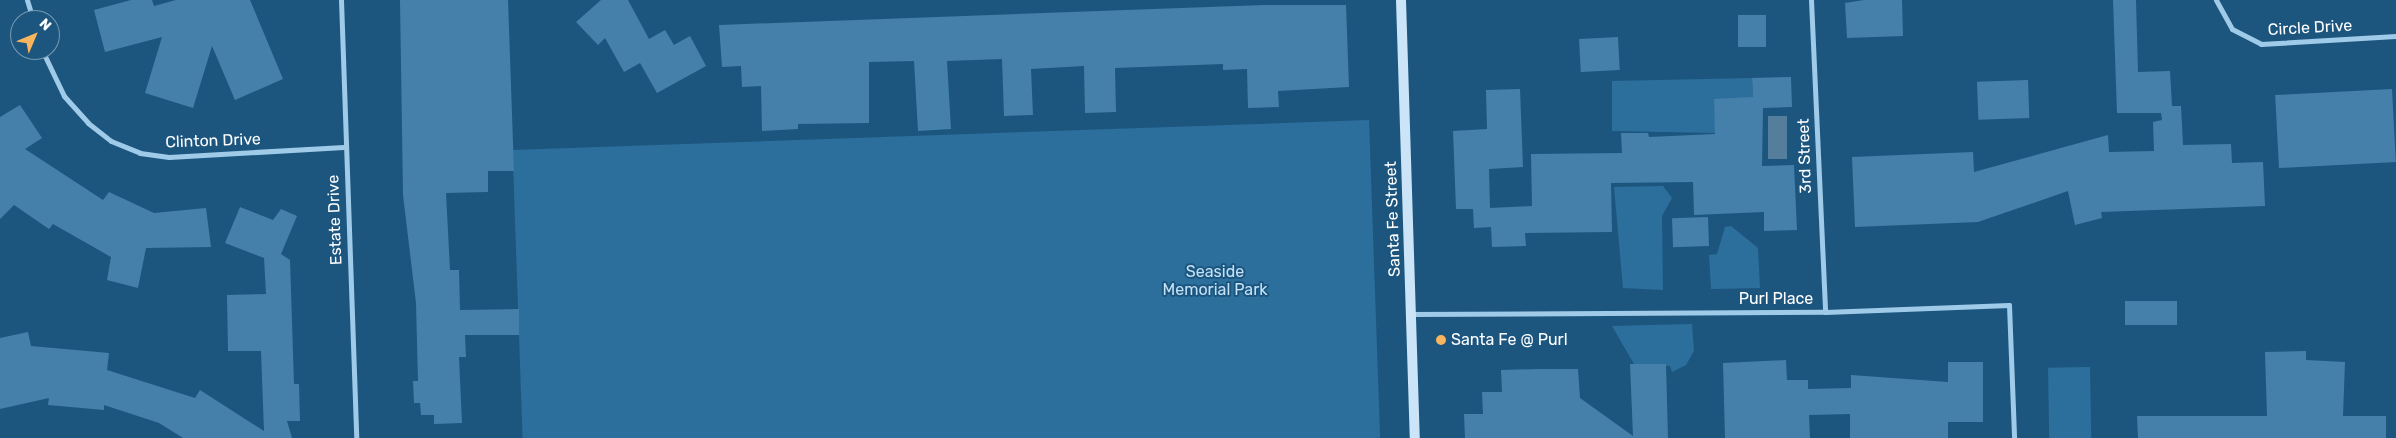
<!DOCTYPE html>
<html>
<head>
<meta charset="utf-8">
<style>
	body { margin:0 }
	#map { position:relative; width:2396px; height:438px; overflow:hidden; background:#1c567f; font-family:Rubik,sans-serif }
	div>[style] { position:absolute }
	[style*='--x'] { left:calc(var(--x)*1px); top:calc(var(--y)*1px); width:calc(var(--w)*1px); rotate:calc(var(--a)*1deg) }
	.green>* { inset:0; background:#2c6f9c; transform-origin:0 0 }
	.water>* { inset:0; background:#547e9c; transform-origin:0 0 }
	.building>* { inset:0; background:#4480a9; transform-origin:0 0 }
	.street>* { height:5px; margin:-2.5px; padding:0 2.5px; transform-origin:2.5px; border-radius:2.5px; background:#9fcbe9 }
	.secondary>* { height:10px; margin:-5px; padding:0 5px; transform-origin:5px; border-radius:5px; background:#cbe4f7 }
	.dots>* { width:14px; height:14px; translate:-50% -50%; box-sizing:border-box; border:2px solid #1c567f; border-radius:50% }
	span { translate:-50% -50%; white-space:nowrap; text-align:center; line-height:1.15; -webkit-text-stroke:4px #1c567f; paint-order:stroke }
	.street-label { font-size:16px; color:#fff }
	.park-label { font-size:16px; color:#c4e2f7 }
	.poi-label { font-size:16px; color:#fff }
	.left { translate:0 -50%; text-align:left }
	.north { position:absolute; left:10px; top:10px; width:50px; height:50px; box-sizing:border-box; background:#1c567f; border:1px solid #779ab2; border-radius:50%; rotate:45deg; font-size:14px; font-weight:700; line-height:20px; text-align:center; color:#fff }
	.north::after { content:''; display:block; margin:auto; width:18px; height:22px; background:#f9b55d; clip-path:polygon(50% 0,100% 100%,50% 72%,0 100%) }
</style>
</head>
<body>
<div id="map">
	<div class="green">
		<i style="clip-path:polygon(1752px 78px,1753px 97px,1715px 133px,1612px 131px,1612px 81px)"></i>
		<i style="left:1369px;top:120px;width:318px;height:857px;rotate:88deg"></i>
		<i style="clip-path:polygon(1663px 186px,1672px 198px,1662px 216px,1663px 290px,1623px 288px,1614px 187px)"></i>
		<i style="clip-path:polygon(1731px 226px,1758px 248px,1760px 288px,1711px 289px,1709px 255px,1717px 254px,1725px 227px)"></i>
		<i style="clip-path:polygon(1692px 324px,1694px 351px,1686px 365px,1672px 372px,1670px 366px,1634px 364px,1612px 326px)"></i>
		<i style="left:2090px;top:367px;width:71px;height:42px;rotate:89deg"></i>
	</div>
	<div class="water">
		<i style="left:1768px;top:116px;width:19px;height:43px"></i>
	</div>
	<div class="building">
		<i style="clip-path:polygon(131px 0,152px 0,154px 6px,176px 0,250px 0,283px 79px,235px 100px,212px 46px,193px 108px,145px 93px,162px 37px,105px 52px,94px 10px)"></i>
		<i style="clip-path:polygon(400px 0,508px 0,514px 171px,488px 171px,488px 192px,446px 193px,450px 270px,459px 270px,460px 310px,519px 309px,519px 335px,465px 335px,466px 357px,459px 357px,462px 423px,434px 424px,434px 415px,421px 415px,420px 403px,414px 403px,413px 381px,418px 381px,416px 303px,403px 195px)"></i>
		<i style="clip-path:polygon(601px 0,628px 0,649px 39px,665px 30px,674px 45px,690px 36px,706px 66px,657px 93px,640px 63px,624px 72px,605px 38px,598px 45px,576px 22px)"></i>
		<i style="clip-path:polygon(1864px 0,1902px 0,1903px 36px,1847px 38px,1845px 3px)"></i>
		<i style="clip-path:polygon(2113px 0,2136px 0,2138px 72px,2170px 71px,2172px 106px,2181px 106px,2183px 145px,2231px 144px,2232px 163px,2263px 162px,2265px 206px,2101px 212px,2102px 218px,2075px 225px,2068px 191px,1978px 222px,1855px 227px,1852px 157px,1973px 152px,1974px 172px,2108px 135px,2109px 152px,2154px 151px,2153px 122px,2162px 120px,2161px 113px,2117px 113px)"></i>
		<i style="clip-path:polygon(1264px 5px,1346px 5px,1349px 87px,1278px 91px,1279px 107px,1248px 108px,1247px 69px,1223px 70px,1223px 64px,1115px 68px,1116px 112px,1085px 113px,1084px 66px,1031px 69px,1033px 115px,1004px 116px,1002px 59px,947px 61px,951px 129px,918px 131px,914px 61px,869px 62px,869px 123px,798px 124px,798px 129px,762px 131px,761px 86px,742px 87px,741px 66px,722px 67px,719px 25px)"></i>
		<i style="left:1738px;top:15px;width:28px;height:32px"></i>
		<i style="left:1618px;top:37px;width:33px;height:39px;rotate:87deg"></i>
		<i style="clip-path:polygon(1791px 77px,1792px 107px,1763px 108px,1762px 166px,1794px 165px,1797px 230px,1764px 231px,1764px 212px,1694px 215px,1693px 182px,1611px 183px,1612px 232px,1525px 233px,1526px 246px,1492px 247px,1491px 227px,1474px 228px,1473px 209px,1456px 209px,1453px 131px,1487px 129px,1486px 90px,1520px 89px,1523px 167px,1489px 169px,1490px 208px,1532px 206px,1531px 154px,1622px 153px,1621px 133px,1648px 133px,1649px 137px,1715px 134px,1714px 99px,1753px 97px,1752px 78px)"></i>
		<i style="left:2028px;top:80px;width:38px;height:51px;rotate:88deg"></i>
		<i style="left:2392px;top:89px;width:73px;height:117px;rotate:87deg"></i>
		<i style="clip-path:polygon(20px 105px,42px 138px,25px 149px,103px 200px,109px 192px,154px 213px,206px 208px,211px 247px,146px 248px,138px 288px,107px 280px,111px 257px,53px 224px,49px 229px,14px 205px,0 219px,0 117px)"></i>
		<i style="clip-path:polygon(240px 207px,273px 220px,281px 209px,297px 216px,281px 254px,290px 260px,294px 384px,299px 384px,300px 421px,287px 421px,292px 438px,183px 438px,159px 423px,104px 405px,104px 410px,48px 405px,49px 398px,0 409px,0 338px,28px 332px,31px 346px,109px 353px,107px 370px,195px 398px,200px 390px,264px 431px,261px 351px,228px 351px,227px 295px,266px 294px,264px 258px,225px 243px)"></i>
		<i style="left:1708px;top:217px;width:29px;height:36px;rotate:88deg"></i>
		<i style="left:2125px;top:301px;width:52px;height:24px"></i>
		<i style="clip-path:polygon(2306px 351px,2306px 360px,2345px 362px,2343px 416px,2386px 416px,2386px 438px,2138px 438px,2137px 416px,2267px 416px,2265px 352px)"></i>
		<i style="clip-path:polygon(1786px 360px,1787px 380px,1808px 380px,1808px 389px,1851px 388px,1851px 375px,1948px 382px,1948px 362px,1983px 362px,1983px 422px,1948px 422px,1948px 438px,1850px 438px,1850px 414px,1809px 415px,1810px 438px,1725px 438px,1723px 363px)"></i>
		<i style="clip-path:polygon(1630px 364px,1666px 364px,1668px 438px,1465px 438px,1464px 414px,1483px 414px,1482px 392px,1502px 392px,1501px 370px,1539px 369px,1578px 369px,1580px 398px,1633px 436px)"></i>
	</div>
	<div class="street">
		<i style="--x:27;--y:0;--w:21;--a:73"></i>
		<i style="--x:341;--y:0;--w:438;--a:88"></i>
		<i style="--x:1811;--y:0;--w:312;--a:87.4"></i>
		<i style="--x:2216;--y:0;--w:33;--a:61"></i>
		<i style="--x:2232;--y:29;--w:33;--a:27"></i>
		<i style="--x:2261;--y:44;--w:135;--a:-3.4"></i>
		<i style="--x:42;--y:50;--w:51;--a:64.4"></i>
		<i style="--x:64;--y:96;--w:36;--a:48"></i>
		<i style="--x:88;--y:123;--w:29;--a:38"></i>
		<i style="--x:111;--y:141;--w:31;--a:22"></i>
		<i style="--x:140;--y:153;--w:29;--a:8"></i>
		<i style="--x:169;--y:157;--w:175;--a:-3.3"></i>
		<i style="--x:1411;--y:314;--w:414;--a:-0.3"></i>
		<i style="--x:1825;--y:312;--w:184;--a:-2.2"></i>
		<i style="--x:2009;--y:305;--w:133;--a:87.8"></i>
	</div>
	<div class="secondary">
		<i style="--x:1401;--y:0;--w:438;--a:88.2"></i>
	</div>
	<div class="dots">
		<i style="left:1441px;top:340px;background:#f9b55d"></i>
	</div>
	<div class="street-label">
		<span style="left:2310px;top:28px;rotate:-3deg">Circle Drive</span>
		<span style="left:213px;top:141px;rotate:-2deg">Clinton Drive</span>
		<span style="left:1805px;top:156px;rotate:-92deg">3rd Street</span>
		<span style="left:1393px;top:219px;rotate:-92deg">Santa Fe Street</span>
		<span style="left:335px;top:220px;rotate:-92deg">Estate Drive</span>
		<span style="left:1776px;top:299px">Purl Place</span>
	</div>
	<div class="park-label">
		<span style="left:1215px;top:281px">Seaside<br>Memorial Park</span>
	</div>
	<div class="poi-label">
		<span class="left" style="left:1451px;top:340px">Santa Fe @ Purl</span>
	</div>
	<div class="north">N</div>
</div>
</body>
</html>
